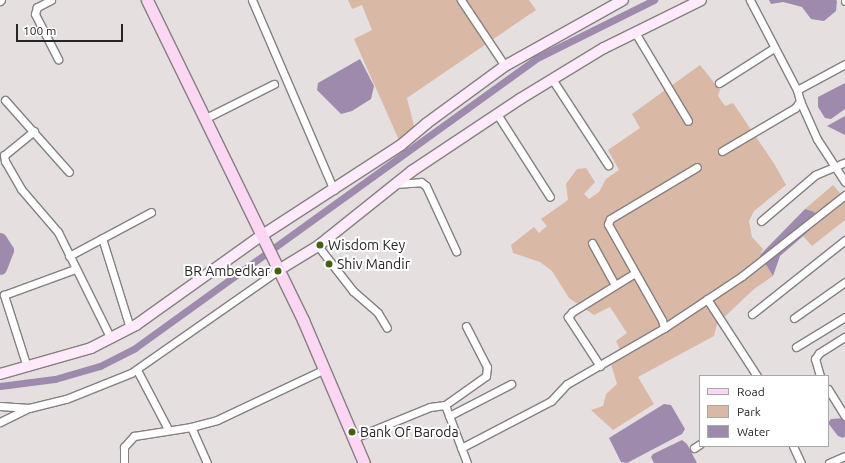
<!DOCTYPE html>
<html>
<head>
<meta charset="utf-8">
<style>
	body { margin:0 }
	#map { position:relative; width:845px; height:463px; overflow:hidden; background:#e5dfe0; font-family:Ubuntu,sans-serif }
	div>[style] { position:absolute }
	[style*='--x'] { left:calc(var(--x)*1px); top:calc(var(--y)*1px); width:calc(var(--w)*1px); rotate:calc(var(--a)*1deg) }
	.green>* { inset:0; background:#dab8a6 }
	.water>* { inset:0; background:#9d8aad }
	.canal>* { height:7px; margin:-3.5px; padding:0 3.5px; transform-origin:3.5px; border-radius:3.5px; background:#9d8aad }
	.river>* { height:13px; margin:-6.5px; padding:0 6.5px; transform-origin:6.5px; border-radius:6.5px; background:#9d8aad }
	.roads { filter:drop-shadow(1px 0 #867f81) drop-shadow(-1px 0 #867f81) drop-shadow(0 1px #867f81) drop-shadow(0 -1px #867f81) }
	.street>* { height:7px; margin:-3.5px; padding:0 3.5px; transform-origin:3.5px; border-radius:3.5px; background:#fff }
	.secondary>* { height:10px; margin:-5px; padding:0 5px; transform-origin:5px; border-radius:5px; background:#feeafa }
	.primary>* { height:11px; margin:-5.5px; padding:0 5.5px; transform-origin:5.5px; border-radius:5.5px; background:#fdd6f4 }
	.dots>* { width:11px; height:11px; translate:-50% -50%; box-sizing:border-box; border:2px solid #fff; border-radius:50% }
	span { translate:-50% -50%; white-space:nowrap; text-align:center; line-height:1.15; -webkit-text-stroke:4px #fff; paint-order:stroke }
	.poi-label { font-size:14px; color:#272525 }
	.left { translate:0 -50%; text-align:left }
	.right { translate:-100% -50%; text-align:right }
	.legend { position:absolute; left:699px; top:375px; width:130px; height:72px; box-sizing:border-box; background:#fff; border:1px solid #a9a8a8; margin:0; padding:5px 7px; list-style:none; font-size:12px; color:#272525 }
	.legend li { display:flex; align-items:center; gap:8px; height:20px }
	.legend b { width:20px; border:1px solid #a9a8a8 }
	.scale { position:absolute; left:16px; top:24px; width:107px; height:18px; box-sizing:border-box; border:2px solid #272525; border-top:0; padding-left:5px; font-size:12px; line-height:14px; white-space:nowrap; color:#272525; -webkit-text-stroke:3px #fff; paint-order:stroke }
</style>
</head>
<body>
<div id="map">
	<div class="green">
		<i style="clip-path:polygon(348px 0,529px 0,536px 10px,407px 98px,415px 130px,399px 140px,354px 39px,372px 30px,362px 5px,352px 9px)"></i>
		<i style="clip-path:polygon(700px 65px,720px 90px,718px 96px,725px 106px,733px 103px,775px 165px,786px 185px,754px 211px,749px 221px,752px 237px,763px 249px,760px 255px,773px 276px,754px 289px,717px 324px,714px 336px,638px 377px,654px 404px,613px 430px,591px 410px,603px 406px,606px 394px,617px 384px,611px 364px,623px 356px,616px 341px,627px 333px,610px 307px,594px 315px,569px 298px,552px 271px,540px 262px,513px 253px,511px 245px,534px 227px,539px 233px,547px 226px,541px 219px,568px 200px,566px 184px,577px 169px,586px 168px,595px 182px,584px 194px,589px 199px,599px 192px,606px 179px,619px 170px,608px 150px,640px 128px,632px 114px)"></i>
		<i style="clip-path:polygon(833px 185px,840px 193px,845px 192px,845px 220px,812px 246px,803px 236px,810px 230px,815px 212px,805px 209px)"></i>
	</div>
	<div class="water">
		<i style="clip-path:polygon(769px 0,836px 0,837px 1px,836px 11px,824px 21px,811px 19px,802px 7px,783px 2px,771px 4px)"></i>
		<i style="clip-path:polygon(360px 59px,374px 86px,371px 99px,352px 111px,341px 114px,317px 90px,318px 83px)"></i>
		<i style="clip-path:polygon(845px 83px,845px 109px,831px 119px,825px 118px,818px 107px,818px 97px)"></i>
		<i style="clip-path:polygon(845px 116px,845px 135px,827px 126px)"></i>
		<i style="clip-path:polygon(805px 209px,815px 212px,810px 230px,780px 256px,773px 276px,760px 255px)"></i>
		<i style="clip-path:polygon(664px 404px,671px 405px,685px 429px,682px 434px,627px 463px,621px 462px,609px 438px)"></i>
		<i style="clip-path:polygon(845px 418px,845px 436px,843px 438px,838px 436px,828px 423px,831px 419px)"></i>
		<i style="clip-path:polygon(682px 440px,687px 444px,697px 463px,654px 463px,651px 457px,653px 454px)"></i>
	</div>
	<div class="canal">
		<i style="--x:0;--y:386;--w:55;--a:-7.3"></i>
		<i style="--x:55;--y:379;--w:47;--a:-16.1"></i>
		<i style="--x:100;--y:366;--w:39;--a:-27"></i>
		<i style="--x:135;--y:348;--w:493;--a:-35.8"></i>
		<i style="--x:535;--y:59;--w:133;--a:-26.4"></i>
	</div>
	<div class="river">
		<i style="--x:0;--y:239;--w:13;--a:58"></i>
		<i style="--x:7;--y:250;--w:19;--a:111"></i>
	</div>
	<div class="roads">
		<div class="street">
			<i style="--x:51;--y:0;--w:16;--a:153"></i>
			<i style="--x:37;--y:7;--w:7;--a:106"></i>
			<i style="--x:35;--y:14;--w:51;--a:62.9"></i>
			<i style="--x:252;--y:0;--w:207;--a:66.7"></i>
			<i style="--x:461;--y:0;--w:79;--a:56.3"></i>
			<i style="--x:845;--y:0;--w:1;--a:90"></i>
			<i style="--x:0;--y:1;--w:1;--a:-45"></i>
			<i style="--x:636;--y:34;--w:101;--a:59.1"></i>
			<i style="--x:552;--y:79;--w:103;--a:56.9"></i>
			<i style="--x:719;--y:83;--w:65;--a:-32.5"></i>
			<i style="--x:797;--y:90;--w:55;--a:-28.4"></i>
			<i style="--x:5;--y:100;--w:96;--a:48.4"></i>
			<i style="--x:800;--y:101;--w:42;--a:65.9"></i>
			<i style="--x:817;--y:139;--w:51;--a:56.9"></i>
			<i style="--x:497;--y:114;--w:98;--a:57.4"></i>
			<i style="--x:206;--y:118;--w:76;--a:-26.6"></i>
			<i style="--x:34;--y:131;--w:38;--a:141"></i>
			<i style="--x:4;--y:155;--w:6;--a:81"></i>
			<i style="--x:5;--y:161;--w:32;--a:60"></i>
			<i style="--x:21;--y:189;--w:57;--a:49.3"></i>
			<i style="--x:58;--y:232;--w:119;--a:63.6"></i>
			<i style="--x:722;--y:151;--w:85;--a:-30.5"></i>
			<i style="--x:795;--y:108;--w:9;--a:-54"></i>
			<i style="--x:800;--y:101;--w:11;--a:-105"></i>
			<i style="--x:797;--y:90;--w:102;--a:-117.6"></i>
			<i style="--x:395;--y:184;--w:26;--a:-4"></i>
			<i style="--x:421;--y:182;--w:6;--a:39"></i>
			<i style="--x:426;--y:186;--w:72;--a:65.2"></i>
			<i style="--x:761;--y:221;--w:71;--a:-40.4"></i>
			<i style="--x:815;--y:175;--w:33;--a:-23"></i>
			<i style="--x:102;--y:238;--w:94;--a:72.7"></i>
			<i style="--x:592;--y:243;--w:48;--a:61.3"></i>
			<i style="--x:318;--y:246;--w:57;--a:52.1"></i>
			<i style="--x:353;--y:291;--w:33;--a:41"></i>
			<i style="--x:378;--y:313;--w:17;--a:59"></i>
			<i style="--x:69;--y:256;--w:93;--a:-28.2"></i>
			<i style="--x:707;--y:299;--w:92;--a:57"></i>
			<i style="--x:752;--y:314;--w:119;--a:-38.5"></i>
			<i style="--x:794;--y:318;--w:62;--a:-35.2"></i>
			<i style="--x:664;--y:328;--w:94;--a:-33.7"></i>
			<i style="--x:742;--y:276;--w:131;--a:-38.2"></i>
			<i style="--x:796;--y:347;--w:57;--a:-31.5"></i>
			<i style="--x:600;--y:366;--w:59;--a:-123.1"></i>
			<i style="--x:568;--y:317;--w:6;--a:-51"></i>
			<i style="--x:572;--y:312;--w:74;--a:-31.8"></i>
			<i style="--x:27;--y:367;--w:76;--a:-107.7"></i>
			<i style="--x:4;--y:295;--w:76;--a:-20.1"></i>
			<i style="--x:137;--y:370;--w:67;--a:62.3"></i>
			<i style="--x:820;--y:376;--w:18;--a:-106"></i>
			<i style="--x:815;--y:359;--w:7;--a:-56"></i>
			<i style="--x:819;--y:353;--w:31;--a:-32"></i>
			<i style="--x:828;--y:389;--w:32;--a:58"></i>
			<i style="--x:445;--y:405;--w:62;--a:69.2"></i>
			<i style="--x:0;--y:406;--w:29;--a:4"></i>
			<i style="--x:29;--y:408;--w:38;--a:-14"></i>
			<i style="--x:66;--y:399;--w:70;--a:-21.8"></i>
			<i style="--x:131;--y:373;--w:178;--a:-34.9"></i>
			<i style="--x:449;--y:416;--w:70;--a:-27.3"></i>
			<i style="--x:0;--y:422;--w:32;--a:-26"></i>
			<i style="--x:191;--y:427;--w:39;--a:66"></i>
			<i style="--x:354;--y:438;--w:82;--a:-22.2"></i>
			<i style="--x:430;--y:407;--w:15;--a:-8"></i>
			<i style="--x:445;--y:405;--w:50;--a:-35.3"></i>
			<i style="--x:486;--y:376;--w:9;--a:-84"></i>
			<i style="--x:487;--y:367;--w:46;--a:-117.1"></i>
			<i style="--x:793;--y:446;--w:19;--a:65"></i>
			<i style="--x:461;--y:448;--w:102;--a:-27.6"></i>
			<i style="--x:551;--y:401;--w:23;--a:-47"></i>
			<i style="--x:567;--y:384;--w:112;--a:-30"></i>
			<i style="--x:664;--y:328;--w:8;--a:-104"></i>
			<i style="--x:662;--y:320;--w:110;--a:-119.4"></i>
			<i style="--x:608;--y:224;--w:5;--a:-68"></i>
			<i style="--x:610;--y:219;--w:101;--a:-30.9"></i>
			<i style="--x:694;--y:448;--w:7;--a:-34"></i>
			<i style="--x:124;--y:463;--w:16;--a:-90"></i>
			<i style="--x:124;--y:447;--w:15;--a:-48"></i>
			<i style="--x:134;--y:436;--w:58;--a:-9"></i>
			<i style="--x:191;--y:427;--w:27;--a:-15"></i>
			<i style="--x:217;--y:420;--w:119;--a:-25.3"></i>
			<i style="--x:829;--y:463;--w:17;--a:-24"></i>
		</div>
		<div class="secondary">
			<i style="--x:277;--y:271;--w:48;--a:-31.4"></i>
			<i style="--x:318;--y:246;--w:120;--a:-38.6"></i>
			<i style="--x:412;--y:171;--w:130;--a:-33.7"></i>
			<i style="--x:520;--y:99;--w:98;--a:-31.3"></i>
			<i style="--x:604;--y:48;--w:108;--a:-26.3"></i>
			<i style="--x:0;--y:374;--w:95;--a:-15.9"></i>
			<i style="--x:91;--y:348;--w:51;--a:-27.1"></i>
			<i style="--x:136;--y:325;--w:153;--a:-35.5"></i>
			<i style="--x:261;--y:236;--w:167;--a:-33"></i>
			<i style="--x:401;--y:145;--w:34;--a:-40"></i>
			<i style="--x:427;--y:123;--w:97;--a:-36.2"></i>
			<i style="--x:505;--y:66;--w:135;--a:-29.2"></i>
		</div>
		<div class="primary">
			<i style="--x:147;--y:0;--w:356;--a:64"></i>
			<i style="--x:303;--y:320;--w:155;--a:66.9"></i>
		</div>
	</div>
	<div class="dots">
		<i style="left:320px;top:245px;background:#45600f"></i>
		<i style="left:329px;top:264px;background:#45600f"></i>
		<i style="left:278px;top:271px;background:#45600f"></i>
		<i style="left:352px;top:432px;background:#45600f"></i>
	</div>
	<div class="poi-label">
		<span class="left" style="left:328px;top:245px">Wisdom Key</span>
		<span class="left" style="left:337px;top:264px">Shiv Mandir</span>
		<span class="right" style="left:270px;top:271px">BR Ambedkar</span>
		<span class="left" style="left:360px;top:432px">Bank Of Baroda</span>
	</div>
	<ul class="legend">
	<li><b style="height:5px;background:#fdd6f4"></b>Road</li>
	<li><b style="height:11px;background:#dab8a6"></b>Park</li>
	<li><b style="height:11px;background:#9d8aad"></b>Water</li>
	</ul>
	<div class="scale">100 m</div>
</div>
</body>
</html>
